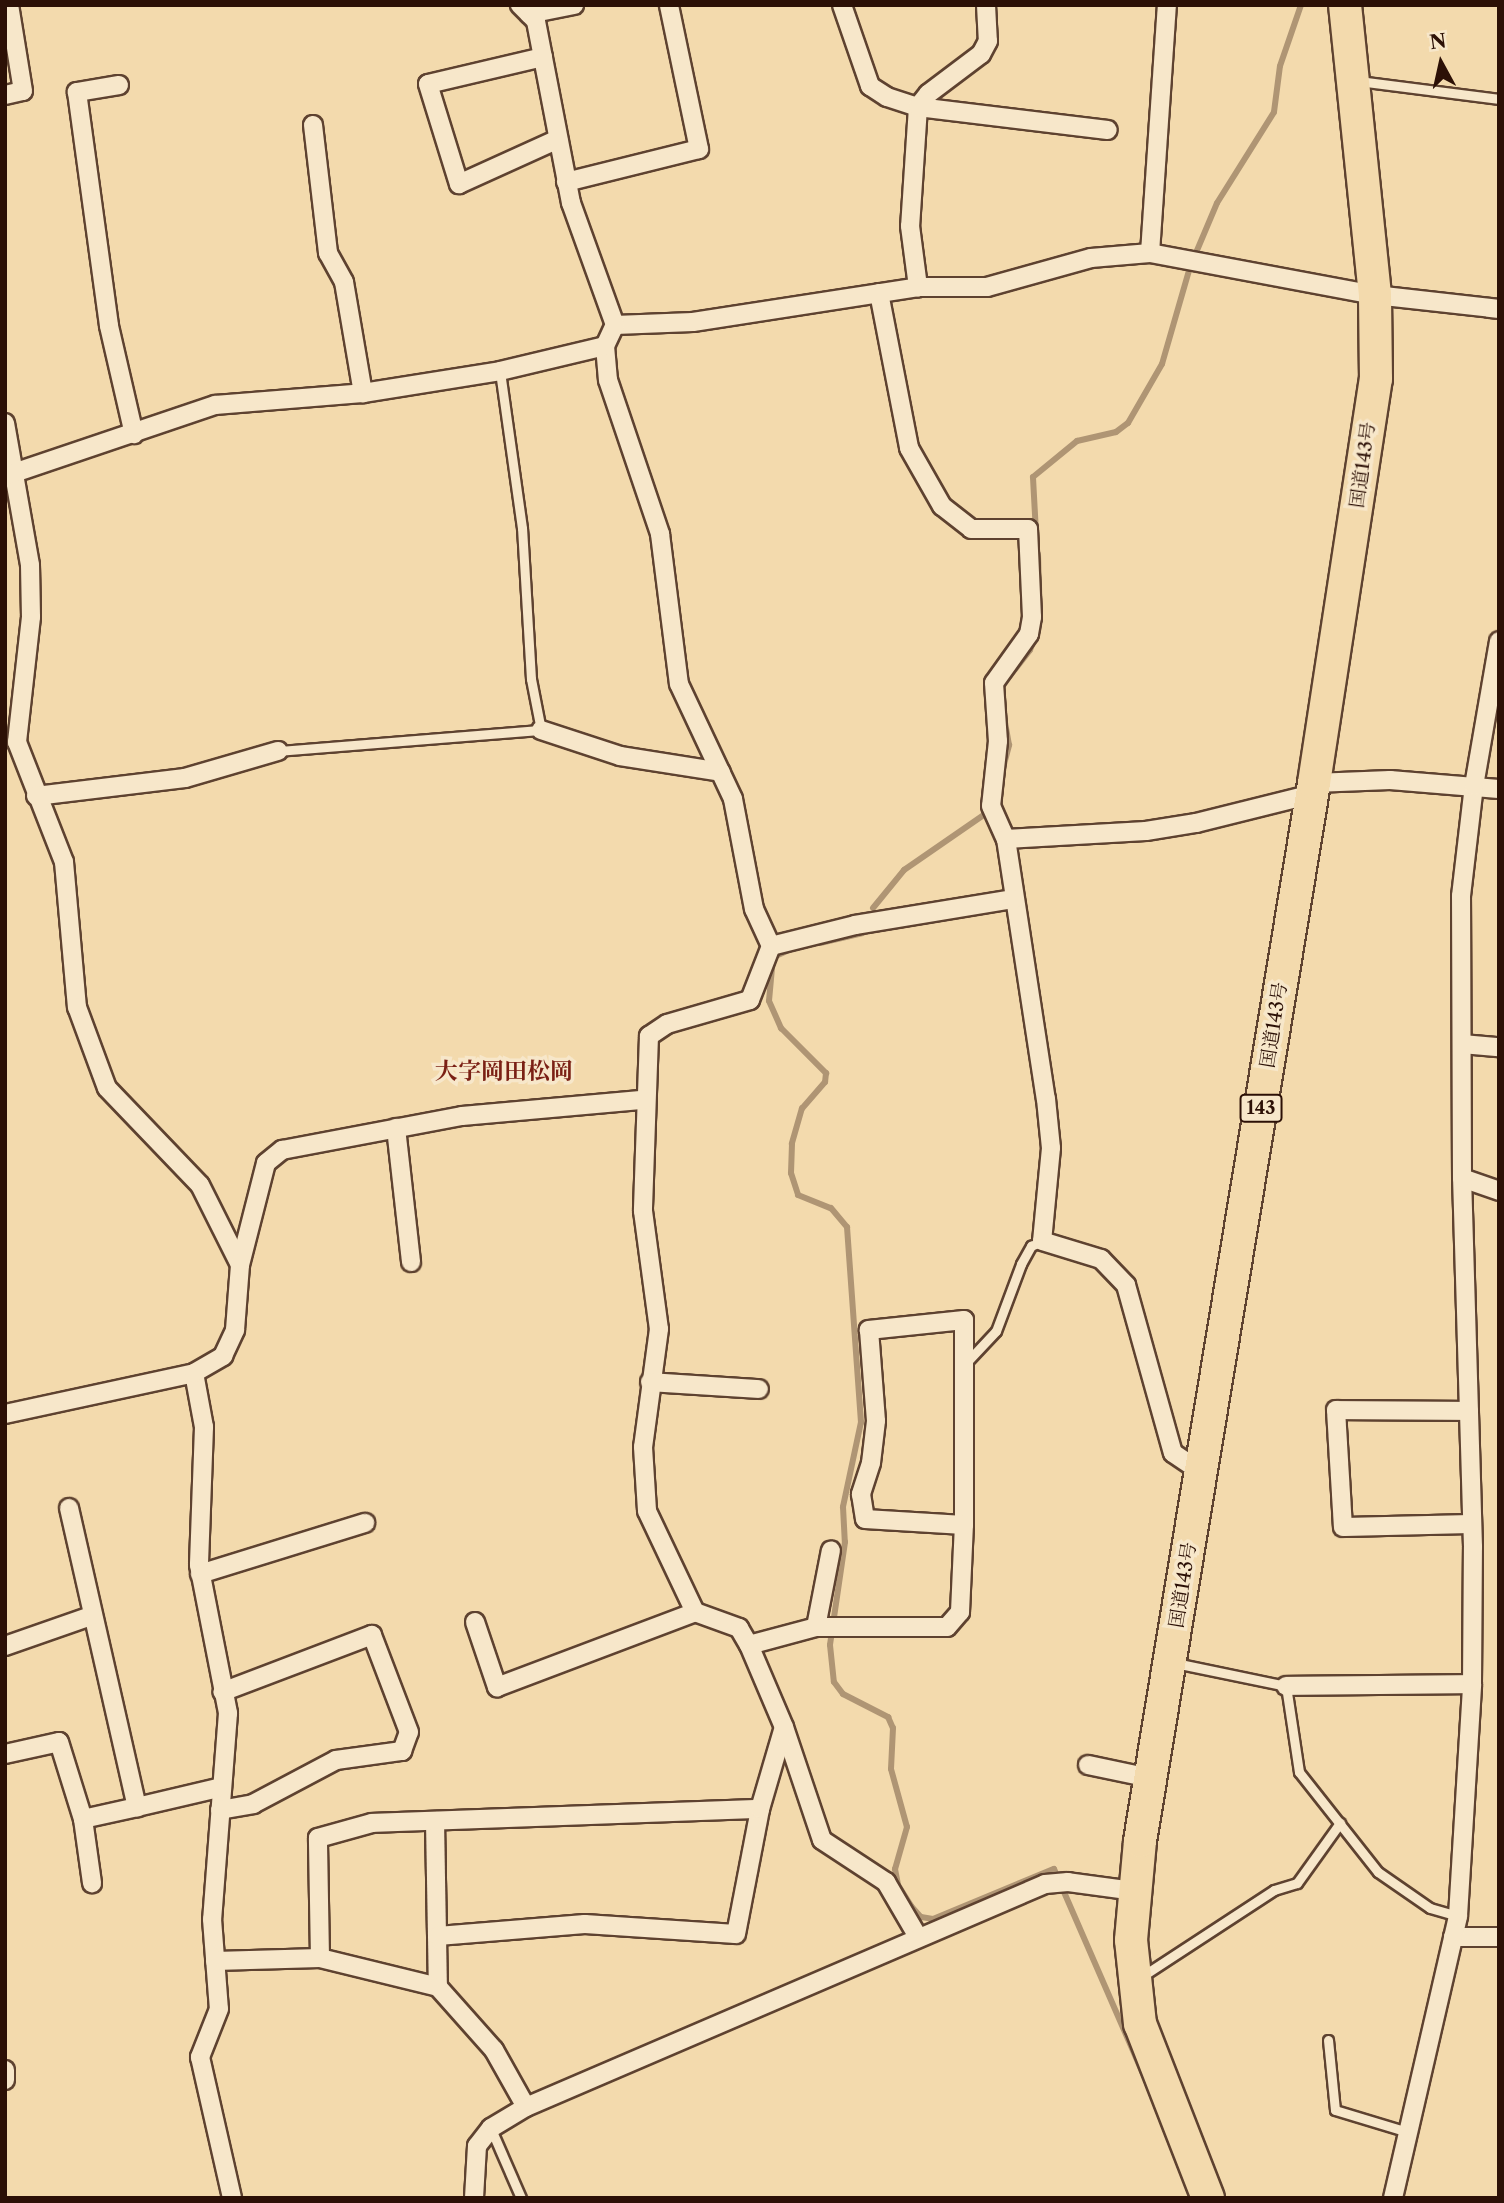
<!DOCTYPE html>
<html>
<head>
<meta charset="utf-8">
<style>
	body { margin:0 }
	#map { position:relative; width:1504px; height:2203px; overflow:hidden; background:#f3daad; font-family:"Libre Caslon Text","Noto Serif JP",serif }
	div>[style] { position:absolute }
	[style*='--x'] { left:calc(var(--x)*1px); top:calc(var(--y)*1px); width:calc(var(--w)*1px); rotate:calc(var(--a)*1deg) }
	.stream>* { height:6px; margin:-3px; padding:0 3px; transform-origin:3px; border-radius:3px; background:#af9574 }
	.roads { filter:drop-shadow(2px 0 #5e4230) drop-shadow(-2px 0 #5e4230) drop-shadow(0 2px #5e4230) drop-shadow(0 -2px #5e4230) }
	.lane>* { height:9px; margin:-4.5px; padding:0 4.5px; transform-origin:4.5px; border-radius:4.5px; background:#f7e7ca }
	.street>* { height:18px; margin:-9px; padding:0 9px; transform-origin:9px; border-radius:9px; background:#f7e7ca }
	.highway>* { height:32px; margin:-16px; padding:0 16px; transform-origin:16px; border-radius:16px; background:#f3daad }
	span { translate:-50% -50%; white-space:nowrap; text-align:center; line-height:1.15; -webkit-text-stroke:7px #f7e7ca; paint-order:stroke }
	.shield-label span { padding:2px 5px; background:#f7e7ca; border:2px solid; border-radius:5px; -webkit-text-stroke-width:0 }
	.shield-label { font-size:18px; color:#2c1006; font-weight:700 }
	.street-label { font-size:19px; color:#2c1006 }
	.quarter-label { font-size:23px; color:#7a1f14; font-weight:700 }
	.frame { position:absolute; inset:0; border:7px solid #2c1006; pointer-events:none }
	.north { position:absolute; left:1406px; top:28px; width:70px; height:70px; -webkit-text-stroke:5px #f7e7ca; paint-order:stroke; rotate:352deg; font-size:19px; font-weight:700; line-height:28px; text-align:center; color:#2c1006 }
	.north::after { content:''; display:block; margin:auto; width:24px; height:32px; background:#2c1006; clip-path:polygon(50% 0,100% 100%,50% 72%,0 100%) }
</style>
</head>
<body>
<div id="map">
	<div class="stream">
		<i style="--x:1036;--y:533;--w:56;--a:-93.1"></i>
		<i style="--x:1033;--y:477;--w:57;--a:-39.3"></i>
		<i style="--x:1077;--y:441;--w:40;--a:-13"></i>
		<i style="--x:1116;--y:432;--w:15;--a:-37"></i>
		<i style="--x:1128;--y:423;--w:68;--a:-60"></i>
		<i style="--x:1162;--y:364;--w:101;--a:-73.9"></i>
		<i style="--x:1190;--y:267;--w:69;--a:-67.1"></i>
		<i style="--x:1217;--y:203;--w:107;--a:-57.9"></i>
		<i style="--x:1274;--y:112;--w:46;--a:-82.6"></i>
		<i style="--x:1280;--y:66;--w:65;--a:-71"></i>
		<i style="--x:1038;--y:554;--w:62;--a:88.2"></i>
		<i style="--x:1009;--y:677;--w:34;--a:-52"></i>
		<i style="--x:1030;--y:650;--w:22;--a:-68"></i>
		<i style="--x:1003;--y:768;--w:24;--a:-75"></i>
		<i style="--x:1009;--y:745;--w:22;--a:-100"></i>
		<i style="--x:873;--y:908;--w:49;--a:-50.8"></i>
		<i style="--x:904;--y:870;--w:106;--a:-34.6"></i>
		<i style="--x:820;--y:943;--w:44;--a:-13.1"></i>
		<i style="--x:789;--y:950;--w:17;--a:156"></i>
		<i style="--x:773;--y:957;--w:44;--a:95.2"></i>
		<i style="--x:769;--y:1001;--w:30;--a:66"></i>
		<i style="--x:781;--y:1028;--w:64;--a:45"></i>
		<i style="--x:826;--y:1073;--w:9;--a:96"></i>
		<i style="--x:825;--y:1082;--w:35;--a:131"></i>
		<i style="--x:802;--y:1108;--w:37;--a:106"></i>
		<i style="--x:792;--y:1144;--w:29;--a:92"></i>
		<i style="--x:791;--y:1173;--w:23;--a:72"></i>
		<i style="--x:798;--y:1195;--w:35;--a:22"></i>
		<i style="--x:831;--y:1208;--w:25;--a:50"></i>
		<i style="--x:847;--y:1227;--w:196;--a:85.9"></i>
		<i style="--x:861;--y:1422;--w:87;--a:102"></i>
		<i style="--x:843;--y:1507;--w:35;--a:87"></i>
		<i style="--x:845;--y:1542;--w:104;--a:98.3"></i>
		<i style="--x:830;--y:1645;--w:37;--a:84"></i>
		<i style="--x:834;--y:1682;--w:15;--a:53"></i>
		<i style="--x:843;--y:1694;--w:51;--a:27.1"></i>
		<i style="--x:888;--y:1717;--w:12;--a:66"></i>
		<i style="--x:893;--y:1728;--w:41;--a:92.8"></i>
		<i style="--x:891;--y:1769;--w:60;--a:74.6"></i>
		<i style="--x:907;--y:1827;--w:44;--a:105.9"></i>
		<i style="--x:895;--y:1869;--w:16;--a:79"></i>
		<i style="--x:898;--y:1885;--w:25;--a:58"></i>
		<i style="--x:911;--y:1906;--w:15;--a:48"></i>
		<i style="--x:921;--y:1917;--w:12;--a:9"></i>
		<i style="--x:933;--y:1919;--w:131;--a:-22.5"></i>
		<i style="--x:1054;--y:1869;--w:223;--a:66.5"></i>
	</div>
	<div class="roads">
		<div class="lane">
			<i style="--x:1359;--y:81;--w:141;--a:7.3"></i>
			<i style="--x:278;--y:751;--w:264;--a:-4.6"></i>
			<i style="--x:541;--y:730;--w:52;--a:-101.1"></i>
			<i style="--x:531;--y:679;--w:151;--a:-93.4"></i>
			<i style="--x:522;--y:528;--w:159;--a:-98"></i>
			<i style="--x:965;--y:1364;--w:45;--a:-46.8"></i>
			<i style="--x:996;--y:1331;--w:72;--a:-69.5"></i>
			<i style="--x:1021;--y:1264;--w:21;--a:-61"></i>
			<i style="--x:1031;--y:1246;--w:12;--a:-24"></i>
			<i style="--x:1175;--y:1663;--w:113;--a:11.7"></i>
			<i style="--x:1286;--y:1686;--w:87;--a:81.4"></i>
			<i style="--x:1299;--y:1772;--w:127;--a:51.7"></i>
			<i style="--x:1378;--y:1872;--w:63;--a:34.7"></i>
			<i style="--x:1430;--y:1908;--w:29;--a:16"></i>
			<i style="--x:1141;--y:1977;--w:159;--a:-33.2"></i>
			<i style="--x:1274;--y:1890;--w:24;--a:-17"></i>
			<i style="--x:1297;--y:1883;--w:74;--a:-54.4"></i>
			<i style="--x:1328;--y:2040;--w:70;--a:84.3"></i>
			<i style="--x:1335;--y:2110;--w:76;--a:16.8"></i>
			<i style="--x:491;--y:2129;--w:75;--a:66.5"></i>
		</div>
		<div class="street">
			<i style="--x:842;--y:5;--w:86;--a:70.9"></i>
			<i style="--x:870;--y:86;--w:20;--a:33"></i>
			<i style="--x:887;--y:97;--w:33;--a:18"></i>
			<i style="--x:918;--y:107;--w:119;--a:93.8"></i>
			<i style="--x:910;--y:226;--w:62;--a:82.5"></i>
			<i style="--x:986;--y:5;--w:36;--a:87"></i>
			<i style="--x:988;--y:41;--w:15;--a:118"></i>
			<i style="--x:981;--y:54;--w:66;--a:143"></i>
			<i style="--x:928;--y:94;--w:16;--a:128"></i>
			<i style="--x:918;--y:107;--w:191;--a:6.9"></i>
			<i style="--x:529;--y:14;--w:46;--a:-11.3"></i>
			<i style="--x:543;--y:57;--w:118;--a:166.8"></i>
			<i style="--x:428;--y:84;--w:105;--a:72.8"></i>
			<i style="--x:459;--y:184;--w:109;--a:-24.4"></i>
			<i style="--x:119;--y:85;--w:43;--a:170.5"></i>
			<i style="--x:77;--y:92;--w:236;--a:82.2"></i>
			<i style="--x:109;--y:326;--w:111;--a:77"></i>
			<i style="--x:5;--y:95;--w:18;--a:-13"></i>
			<i style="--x:23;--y:91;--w:87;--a:-99.2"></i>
			<i style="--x:313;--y:125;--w:129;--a:83.3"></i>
			<i style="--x:328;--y:253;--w:33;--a:61"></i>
			<i style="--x:344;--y:282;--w:113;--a:80.3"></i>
			<i style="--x:566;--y:182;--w:137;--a:-13.9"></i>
			<i style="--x:699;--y:149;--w:147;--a:-101.8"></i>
			<i style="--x:1150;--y:253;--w:249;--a:-86.1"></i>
			<i style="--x:879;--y:293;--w:158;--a:79"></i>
			<i style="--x:909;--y:448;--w:67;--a:60.4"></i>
			<i style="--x:942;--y:506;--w:37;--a:38"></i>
			<i style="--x:971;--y:529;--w:57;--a:0"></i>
			<i style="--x:1028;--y:529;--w:88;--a:87.4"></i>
			<i style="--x:1032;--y:617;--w:17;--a:100"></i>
			<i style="--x:1029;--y:634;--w:60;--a:125.5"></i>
			<i style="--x:994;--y:683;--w:58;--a:86.1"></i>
			<i style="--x:998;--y:741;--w:65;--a:96.1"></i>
			<i style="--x:991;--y:806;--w:36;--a:66"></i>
			<i style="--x:1006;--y:839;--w:263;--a:81.3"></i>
			<i style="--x:1046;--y:1099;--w:49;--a:84.2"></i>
			<i style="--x:1051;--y:1148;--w:93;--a:95.5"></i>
			<i style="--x:1042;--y:1241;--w:62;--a:17"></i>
			<i style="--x:1101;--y:1259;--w:36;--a:46"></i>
			<i style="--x:1126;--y:1285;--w:174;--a:74.4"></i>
			<i style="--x:1173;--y:1453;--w:34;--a:34"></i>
			<i style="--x:615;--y:325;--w:78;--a:-2.2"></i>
			<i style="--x:693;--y:322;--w:228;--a:-8.8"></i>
			<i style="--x:918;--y:287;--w:69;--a:0"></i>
			<i style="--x:987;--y:287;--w:108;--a:-15.6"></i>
			<i style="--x:1091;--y:258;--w:59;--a:-4.8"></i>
			<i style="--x:1150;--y:253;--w:229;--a:10.6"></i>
			<i style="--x:1375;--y:295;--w:125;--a:6.4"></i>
			<i style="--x:605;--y:346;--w:34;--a:85"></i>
			<i style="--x:608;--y:380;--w:163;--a:71.3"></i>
			<i style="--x:660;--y:534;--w:151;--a:82.8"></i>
			<i style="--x:679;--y:684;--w:127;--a:64.8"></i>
			<i style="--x:733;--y:799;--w:112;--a:79.2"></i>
			<i style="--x:754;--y:909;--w:41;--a:65.3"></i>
			<i style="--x:771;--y:946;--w:58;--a:111.3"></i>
			<i style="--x:750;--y:1000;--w:86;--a:163.9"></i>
			<i style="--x:667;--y:1024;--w:22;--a:146"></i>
			<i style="--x:649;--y:1036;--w:175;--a:92"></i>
			<i style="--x:643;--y:1211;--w:119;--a:82.3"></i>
			<i style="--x:659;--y:1329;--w:119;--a:97.7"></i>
			<i style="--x:643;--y:1447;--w:64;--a:86.4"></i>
			<i style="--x:647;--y:1511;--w:112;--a:64.6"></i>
			<i style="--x:695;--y:1612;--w:47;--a:20"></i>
			<i style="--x:739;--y:1628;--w:20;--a:60"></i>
			<i style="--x:749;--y:1645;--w:89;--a:66.9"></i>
			<i style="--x:784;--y:1727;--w:119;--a:71.4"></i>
			<i style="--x:822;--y:1840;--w:77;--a:33.3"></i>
			<i style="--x:886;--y:1882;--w:64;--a:59.8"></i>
			<i style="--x:5;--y:423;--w:144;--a:80"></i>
			<i style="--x:30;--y:565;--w:52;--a:88.9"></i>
			<i style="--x:31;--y:617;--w:126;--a:96.4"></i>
			<i style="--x:17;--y:742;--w:129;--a:68.6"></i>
			<i style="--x:64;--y:862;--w:146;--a:84.9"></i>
			<i style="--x:77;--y:1007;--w:86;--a:69.7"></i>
			<i style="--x:107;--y:1088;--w:134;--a:46.2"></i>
			<i style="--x:200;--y:1185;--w:89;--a:63.4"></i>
			<i style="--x:5;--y:476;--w:222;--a:-18.7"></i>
			<i style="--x:215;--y:405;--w:148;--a:-4.6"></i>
			<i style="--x:363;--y:393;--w:139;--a:-9.1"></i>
			<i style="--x:500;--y:371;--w:108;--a:-13.4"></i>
			<i style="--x:605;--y:346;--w:23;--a:-65"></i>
			<i style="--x:615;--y:325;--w:130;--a:-109.8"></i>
			<i style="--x:571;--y:203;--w:185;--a:-100.9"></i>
			<i style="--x:536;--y:21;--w:23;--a:-135"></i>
			<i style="--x:541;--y:730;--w:83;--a:18.2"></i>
			<i style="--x:620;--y:756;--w:102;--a:9"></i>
			<i style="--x:1314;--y:783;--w:76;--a:-2.3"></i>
			<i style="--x:1390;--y:780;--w:109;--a:4.7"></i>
			<i style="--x:36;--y:796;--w:150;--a:-6.9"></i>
			<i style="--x:185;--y:778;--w:97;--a:-16.2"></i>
			<i style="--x:1006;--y:839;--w:140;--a:-3.3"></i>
			<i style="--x:1146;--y:831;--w:51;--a:-9.1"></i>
			<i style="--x:1196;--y:823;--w:120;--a:-14"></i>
			<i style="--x:771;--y:946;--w:87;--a:-14"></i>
			<i style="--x:855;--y:925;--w:161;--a:-9.3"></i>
			<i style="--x:1462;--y:1044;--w:37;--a:5"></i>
			<i style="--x:396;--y:1128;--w:135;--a:83.6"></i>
			<i style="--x:1462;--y:1178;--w:39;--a:19"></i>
			<i style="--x:194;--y:1373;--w:55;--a:79.5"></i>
			<i style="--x:204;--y:1427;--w:138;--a:92.1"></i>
			<i style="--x:199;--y:1565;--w:151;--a:78.9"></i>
			<i style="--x:228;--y:1713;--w:207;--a:94.4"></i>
			<i style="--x:212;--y:1919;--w:90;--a:85.6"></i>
			<i style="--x:219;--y:2009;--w:52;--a:111.6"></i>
			<i style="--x:200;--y:2057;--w:145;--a:77.2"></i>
			<i style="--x:650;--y:1382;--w:109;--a:3.7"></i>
			<i style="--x:1469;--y:1411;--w:133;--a:-179.6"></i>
			<i style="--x:1336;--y:1410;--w:117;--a:86.6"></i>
			<i style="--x:1343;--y:1527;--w:129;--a:-1.3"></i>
			<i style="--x:5;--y:1414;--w:193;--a:-12.2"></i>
			<i style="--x:194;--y:1373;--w:34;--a:-30"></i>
			<i style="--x:223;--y:1356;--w:29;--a:-65"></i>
			<i style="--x:235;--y:1330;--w:65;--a:-85.6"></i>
			<i style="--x:240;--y:1265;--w:105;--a:-75.7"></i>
			<i style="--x:266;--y:1163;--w:21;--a:-39"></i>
			<i style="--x:282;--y:1150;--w:183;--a:-10.7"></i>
			<i style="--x:462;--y:1116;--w:182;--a:-5.1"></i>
			<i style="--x:69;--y:1508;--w:307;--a:77.2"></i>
			<i style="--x:137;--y:1807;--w:87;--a:-13.2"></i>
			<i style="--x:200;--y:1574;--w:173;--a:-17.2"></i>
			<i style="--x:475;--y:1622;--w:69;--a:71.3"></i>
			<i style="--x:497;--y:1687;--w:212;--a:-20.7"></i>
			<i style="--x:816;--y:1627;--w:78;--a:-79"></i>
			<i style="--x:749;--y:1645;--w:69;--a:-15"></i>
			<i style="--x:816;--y:1627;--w:131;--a:0"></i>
			<i style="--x:947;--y:1627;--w:20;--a:-49"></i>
			<i style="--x:960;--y:1612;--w:87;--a:-87.4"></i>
			<i style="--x:964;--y:1525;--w:205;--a:-90"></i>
			<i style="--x:964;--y:1320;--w:96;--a:174"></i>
			<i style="--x:869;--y:1330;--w:91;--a:85.6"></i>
			<i style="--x:876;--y:1421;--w:42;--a:96.8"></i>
			<i style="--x:871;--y:1463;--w:33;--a:108"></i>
			<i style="--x:861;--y:1494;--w:25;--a:81"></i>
			<i style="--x:865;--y:1519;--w:99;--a:3.5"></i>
			<i style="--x:5;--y:1646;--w:91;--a:-19.2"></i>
			<i style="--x:1286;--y:1686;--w:186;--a:-0.6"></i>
			<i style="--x:5;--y:1754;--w:55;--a:-12.5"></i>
			<i style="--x:59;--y:1742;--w:81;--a:72.7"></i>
			<i style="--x:83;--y:1819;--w:55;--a:-12.5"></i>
			<i style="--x:1088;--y:1765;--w:63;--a:11.8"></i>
			<i style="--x:220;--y:1810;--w:34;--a:-10"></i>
			<i style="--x:253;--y:1804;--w:94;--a:-27.9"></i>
			<i style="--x:336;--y:1760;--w:67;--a:-7.8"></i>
			<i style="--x:402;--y:1751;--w:20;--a:-70"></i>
			<i style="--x:409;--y:1732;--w:104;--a:-110.9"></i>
			<i style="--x:372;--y:1635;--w:160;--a:159.2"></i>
			<i style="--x:83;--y:1819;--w:65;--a:82"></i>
			<i style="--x:435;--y:1821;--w:166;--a:89"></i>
			<i style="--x:438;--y:1936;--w:147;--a:-4.7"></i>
			<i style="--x:585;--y:1924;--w:151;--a:3.8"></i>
			<i style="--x:736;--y:1934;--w:127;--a:-79.1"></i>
			<i style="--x:1453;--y:1937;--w:46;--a:0"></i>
			<i style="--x:320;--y:1958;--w:120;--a:-91"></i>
			<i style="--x:318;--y:1838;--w:56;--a:-15.5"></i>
			<i style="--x:372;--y:1823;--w:388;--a:-2.1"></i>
			<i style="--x:760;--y:1809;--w:85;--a:-73.7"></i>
			<i style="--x:215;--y:1961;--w:105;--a:-1.6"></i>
			<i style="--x:320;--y:1958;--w:122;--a:13.8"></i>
			<i style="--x:438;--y:1987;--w:84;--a:48.4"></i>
			<i style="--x:494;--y:2050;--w:65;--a:60.7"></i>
			<i style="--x:5;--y:2070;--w:10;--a:90"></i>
			<i style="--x:474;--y:2198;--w:52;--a:-86.7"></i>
			<i style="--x:477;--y:2146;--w:23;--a:-52"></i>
			<i style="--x:491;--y:2128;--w:41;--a:-31"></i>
			<i style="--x:526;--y:2107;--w:565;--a:-23.25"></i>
			<i style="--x:1045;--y:1884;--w:23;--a:-5"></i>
			<i style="--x:1068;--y:1882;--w:68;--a:7.7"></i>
			<i style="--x:1393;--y:2198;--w:289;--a:-77"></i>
			<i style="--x:1458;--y:1916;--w:232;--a:-86.5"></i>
			<i style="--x:1472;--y:1684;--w:137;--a:-89.6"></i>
			<i style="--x:1473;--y:1547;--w:369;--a:-91.7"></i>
			<i style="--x:1462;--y:1178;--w:282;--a:-90.2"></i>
			<i style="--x:1461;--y:896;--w:111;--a:-83.3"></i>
			<i style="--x:1474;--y:786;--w:147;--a:-80.2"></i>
		</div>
		<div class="highway">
			<i style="--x:1208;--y:2198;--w:187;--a:-111.3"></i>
			<i style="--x:1140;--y:2024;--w:84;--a:-96.1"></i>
			<i style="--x:1131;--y:1940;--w:99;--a:-84.8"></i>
			<i style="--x:1140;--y:1841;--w:1072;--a:-80.66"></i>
			<i style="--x:1314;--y:783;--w:409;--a:-81.3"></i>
			<i style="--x:1376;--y:379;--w:84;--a:-90.7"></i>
			<i style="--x:1375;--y:295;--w:292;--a:-95.9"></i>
		</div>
	</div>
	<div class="shield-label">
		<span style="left:1261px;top:1108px">143</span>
	</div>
	<div class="street-label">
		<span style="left:1363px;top:465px;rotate:-82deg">国道143号</span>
		<span style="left:1274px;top:1025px;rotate:-81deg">国道143号</span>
		<span style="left:1183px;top:1585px;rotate:-81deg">国道143号</span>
	</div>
	<div class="quarter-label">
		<span style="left:504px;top:1071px">大字岡田松岡</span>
	</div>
	<div class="frame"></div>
	<div class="north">N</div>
</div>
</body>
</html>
